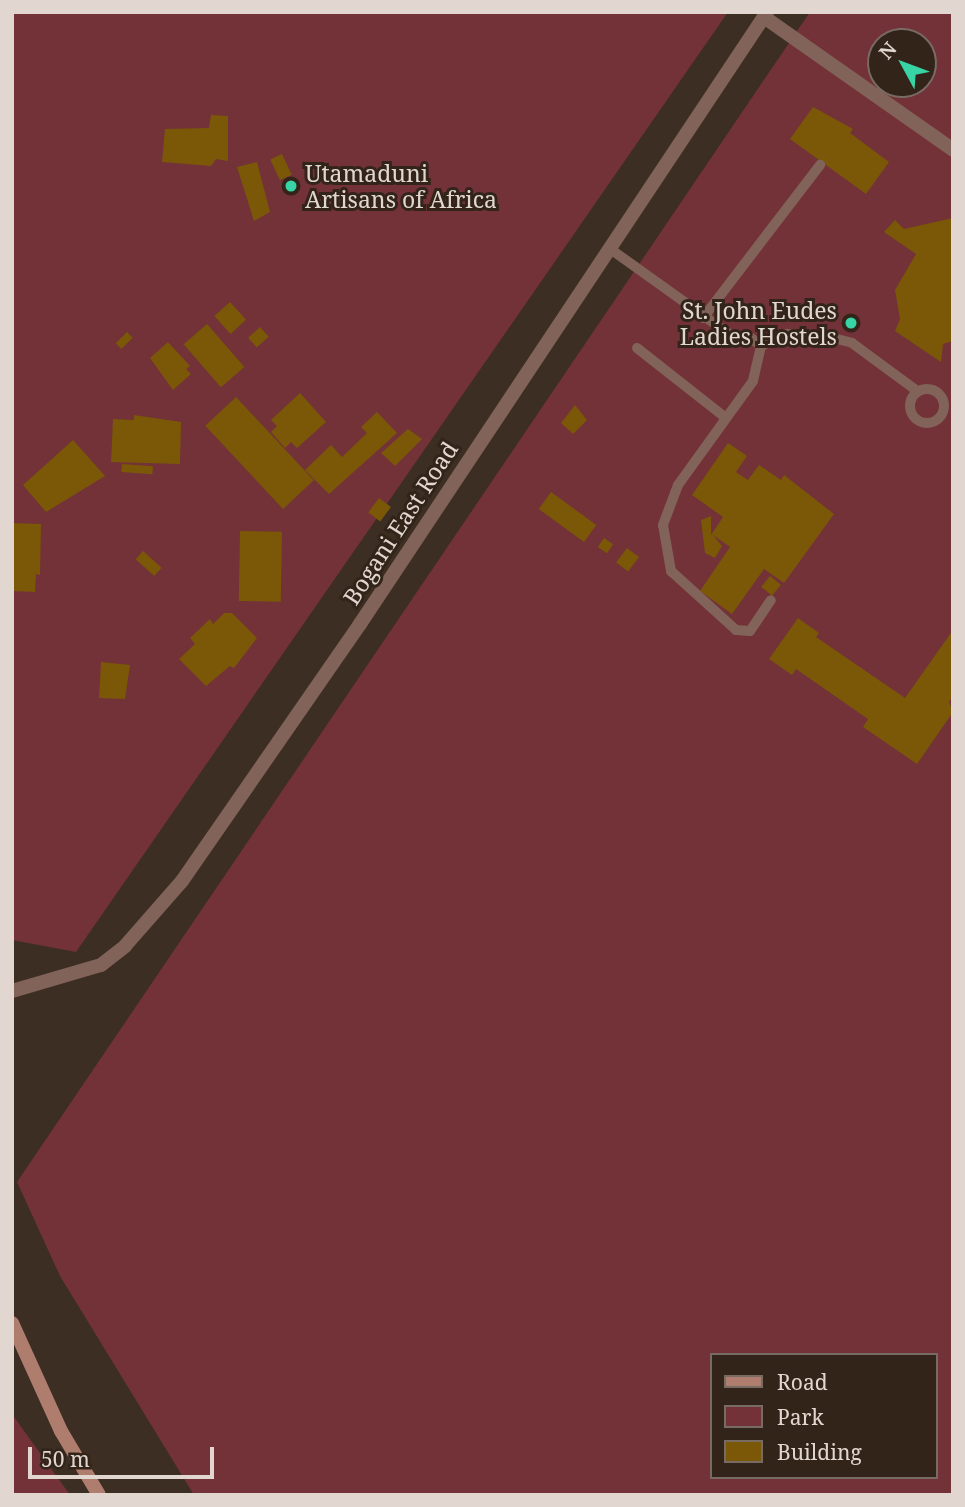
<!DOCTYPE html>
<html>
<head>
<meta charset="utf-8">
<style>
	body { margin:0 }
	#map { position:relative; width:965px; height:1507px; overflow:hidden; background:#3d2e23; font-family:"Noto Serif",serif }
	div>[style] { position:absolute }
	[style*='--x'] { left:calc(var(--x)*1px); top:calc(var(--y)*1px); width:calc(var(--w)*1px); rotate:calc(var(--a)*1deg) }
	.green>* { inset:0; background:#733138 }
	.building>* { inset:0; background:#7a5808; transform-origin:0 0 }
	.lane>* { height:10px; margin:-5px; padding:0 5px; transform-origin:5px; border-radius:5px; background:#826359 }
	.lane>.ring { margin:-5px; padding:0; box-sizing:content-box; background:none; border:10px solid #826359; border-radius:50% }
	.street>* { height:14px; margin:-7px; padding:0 7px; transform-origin:7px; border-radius:7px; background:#826359 }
	.secondary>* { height:14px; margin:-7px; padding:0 7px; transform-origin:7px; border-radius:7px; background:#af7d6e }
	.dots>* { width:19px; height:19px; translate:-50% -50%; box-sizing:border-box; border:4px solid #322419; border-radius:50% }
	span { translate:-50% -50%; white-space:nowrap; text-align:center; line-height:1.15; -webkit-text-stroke:6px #322419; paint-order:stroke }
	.poi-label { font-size:23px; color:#e1d7d0 }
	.left { translate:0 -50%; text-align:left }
	.right { translate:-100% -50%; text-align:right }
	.street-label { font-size:23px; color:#e1d7d0 }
	.frame { position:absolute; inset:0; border:14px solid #e1d7d0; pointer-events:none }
	.legend { position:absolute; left:710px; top:1353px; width:228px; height:126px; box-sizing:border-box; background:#322419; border:2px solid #786c62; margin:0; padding:9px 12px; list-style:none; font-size:21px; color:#e1d7d0 }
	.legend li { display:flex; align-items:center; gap:14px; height:35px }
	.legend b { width:35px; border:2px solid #786c62 }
	.north { position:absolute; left:867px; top:28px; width:70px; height:70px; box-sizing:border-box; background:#322419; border:2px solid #786c62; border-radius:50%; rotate:311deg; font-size:19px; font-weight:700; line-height:28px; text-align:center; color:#e1d7d0 }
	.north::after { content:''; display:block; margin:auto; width:24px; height:32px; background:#38d4a6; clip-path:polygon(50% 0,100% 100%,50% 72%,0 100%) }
	.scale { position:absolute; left:28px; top:1447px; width:186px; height:32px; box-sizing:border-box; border:4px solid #e1d7d0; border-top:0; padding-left:9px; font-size:21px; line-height:24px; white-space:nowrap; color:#e1d7d0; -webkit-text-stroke:5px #322419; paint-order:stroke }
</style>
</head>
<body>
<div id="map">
	<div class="green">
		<i style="clip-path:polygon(12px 12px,728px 12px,76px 952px,12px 940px)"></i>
		<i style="clip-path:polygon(evenodd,810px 12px,953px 12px,953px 1495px,194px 1495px,60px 1276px,17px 1182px,810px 12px,881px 42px,923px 42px,923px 84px,881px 84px,881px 42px,810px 12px,711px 1355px,935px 1355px,935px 1477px,711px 1477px,711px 1355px)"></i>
		<i style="clip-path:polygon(12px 1414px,70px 1495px,12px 1495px)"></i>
	</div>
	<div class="building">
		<i style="clip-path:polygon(813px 107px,853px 129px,850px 133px,889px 162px,866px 194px,790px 139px)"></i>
		<i style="clip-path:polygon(211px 115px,228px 116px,228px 161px,216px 159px,211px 166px,162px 162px,165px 129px,209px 128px)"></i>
		<i style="left:282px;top:154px;width:23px;height:13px;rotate:65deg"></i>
		<i style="clip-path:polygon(257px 162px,270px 212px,254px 221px,237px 167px)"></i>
		<i style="clip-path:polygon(953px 218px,953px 341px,943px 344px,941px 362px,895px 331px,900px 319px,895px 290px,916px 254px,884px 232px,895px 220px,904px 229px)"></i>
		<i style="left:230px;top:302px;width:24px;height:21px;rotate:48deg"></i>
		<i style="left:207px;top:324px;width:57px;height:31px;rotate:49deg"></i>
		<i style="left:260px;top:327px;width:13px;height:16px;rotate:48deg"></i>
		<i style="left:127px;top:332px;width:8px;height:16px;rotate:45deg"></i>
		<i style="clip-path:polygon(168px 342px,190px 366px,186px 369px,191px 374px,173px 390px,150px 358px)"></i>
		<i style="clip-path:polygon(300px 393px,326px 422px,297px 448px,291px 442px,285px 448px,271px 432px,277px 426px,271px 420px)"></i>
		<i style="left:236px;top:397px;width:114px;height:42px;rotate:47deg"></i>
		<i style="clip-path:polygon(575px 405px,587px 420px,573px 434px,561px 423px)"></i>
		<i style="clip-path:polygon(377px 412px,397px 433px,329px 494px,305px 470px,331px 445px,342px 457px,367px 433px,361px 427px)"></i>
		<i style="clip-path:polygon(134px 415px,181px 422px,180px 464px,111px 462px,113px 419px,134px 420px)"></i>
		<i style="clip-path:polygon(408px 429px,422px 439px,395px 466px,381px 453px)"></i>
		<i style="clip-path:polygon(73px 440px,105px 476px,46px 512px,23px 485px)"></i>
		<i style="clip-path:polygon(728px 443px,747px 456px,736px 472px,748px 480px,759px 465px,781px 480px,784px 475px,834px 514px,784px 583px,764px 569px,732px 614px,700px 591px,730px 547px,713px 535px,722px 546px,715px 558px,705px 553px,701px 520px,711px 516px,711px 535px,723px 517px,692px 495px)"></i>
		<i style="left:122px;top:464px;width:31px;height:8px;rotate:4deg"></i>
		<i style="left:551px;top:492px;width:56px;height:21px;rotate:36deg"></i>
		<i style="left:379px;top:498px;width:15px;height:18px;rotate:37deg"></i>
		<i style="clip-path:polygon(12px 523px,41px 524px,40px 575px,36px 574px,35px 592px,12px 591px)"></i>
		<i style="left:240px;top:531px;width:42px;height:70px;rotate:1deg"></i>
		<i style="left:604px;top:538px;width:11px;height:11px;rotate:34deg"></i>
		<i style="left:627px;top:548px;width:15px;height:18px;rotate:37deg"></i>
		<i style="left:143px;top:551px;width:25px;height:11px;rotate:42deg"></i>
		<i style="left:770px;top:576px;width:14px;height:14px;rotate:39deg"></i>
		<i style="clip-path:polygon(224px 613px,232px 613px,257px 638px,234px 668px,230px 666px,206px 686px,179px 659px,195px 644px,190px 638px,210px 619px,213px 624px)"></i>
		<i style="clip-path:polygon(798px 618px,819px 633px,816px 637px,905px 698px,953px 630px,953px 696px,949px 702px,953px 712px,917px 764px,863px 727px,868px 719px,796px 669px,792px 675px,769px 659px)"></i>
		<i style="clip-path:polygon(101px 662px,130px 665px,125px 699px,99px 698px)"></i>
	</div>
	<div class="lane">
		<i style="--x:609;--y:248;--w:151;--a:35.6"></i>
		<i style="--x:732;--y:336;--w:19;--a:6"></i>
		<i style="--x:751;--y:338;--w:13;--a:39"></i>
		<i style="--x:761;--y:346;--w:28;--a:-26"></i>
		<i style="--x:786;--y:334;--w:35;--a:2"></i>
		<i style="--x:821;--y:335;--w:32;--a:14"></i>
		<i style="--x:852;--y:343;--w:81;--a:36.4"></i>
		<i style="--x:703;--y:318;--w:193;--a:-52.6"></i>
		<i style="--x:761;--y:346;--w:36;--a:103"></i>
		<i style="--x:753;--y:381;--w:128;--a:125.8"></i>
		<i style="--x:678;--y:485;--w:43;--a:110.6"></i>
		<i style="--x:663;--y:525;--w:47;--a:80.1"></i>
		<i style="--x:671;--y:571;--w:88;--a:42.2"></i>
		<i style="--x:736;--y:630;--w:14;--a:4"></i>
		<i style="--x:750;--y:631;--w:37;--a:-56"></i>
		<i style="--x:637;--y:348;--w:113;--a:38.2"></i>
		<i class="ring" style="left:910px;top:389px;width:24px;height:24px"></i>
	</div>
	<div class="street">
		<i style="--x:764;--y:17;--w:231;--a:35.1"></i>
		<i style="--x:12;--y:991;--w:93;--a:-16.3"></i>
		<i style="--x:101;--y:965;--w:31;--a:-38"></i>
		<i style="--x:125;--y:946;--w:86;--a:-48.8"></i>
		<i style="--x:182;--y:881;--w:313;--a:-55.3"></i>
		<i style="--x:360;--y:624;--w:735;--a:-56.37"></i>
	</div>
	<div class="secondary">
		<i style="--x:12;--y:1323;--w:119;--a:65.6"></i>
		<i style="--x:61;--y:1431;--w:74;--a:59.3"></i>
	</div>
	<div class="dots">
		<i style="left:291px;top:186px;background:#38d4a6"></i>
		<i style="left:851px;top:323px;background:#38d4a6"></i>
	</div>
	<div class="poi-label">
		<span class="left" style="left:305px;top:186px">Utamaduni<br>Artisans of Africa</span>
		<span class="right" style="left:837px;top:323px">St. John Eudes<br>Ladies Hostels</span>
	</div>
	<div class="street-label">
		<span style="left:400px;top:523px;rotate:-57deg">Bogani East Road</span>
	</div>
	<div class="frame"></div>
	<ul class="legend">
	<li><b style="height:9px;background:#af7d6e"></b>Road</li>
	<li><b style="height:19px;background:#733138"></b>Park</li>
	<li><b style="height:19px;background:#7a5808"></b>Building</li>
	</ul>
	<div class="north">N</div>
	<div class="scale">50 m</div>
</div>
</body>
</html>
